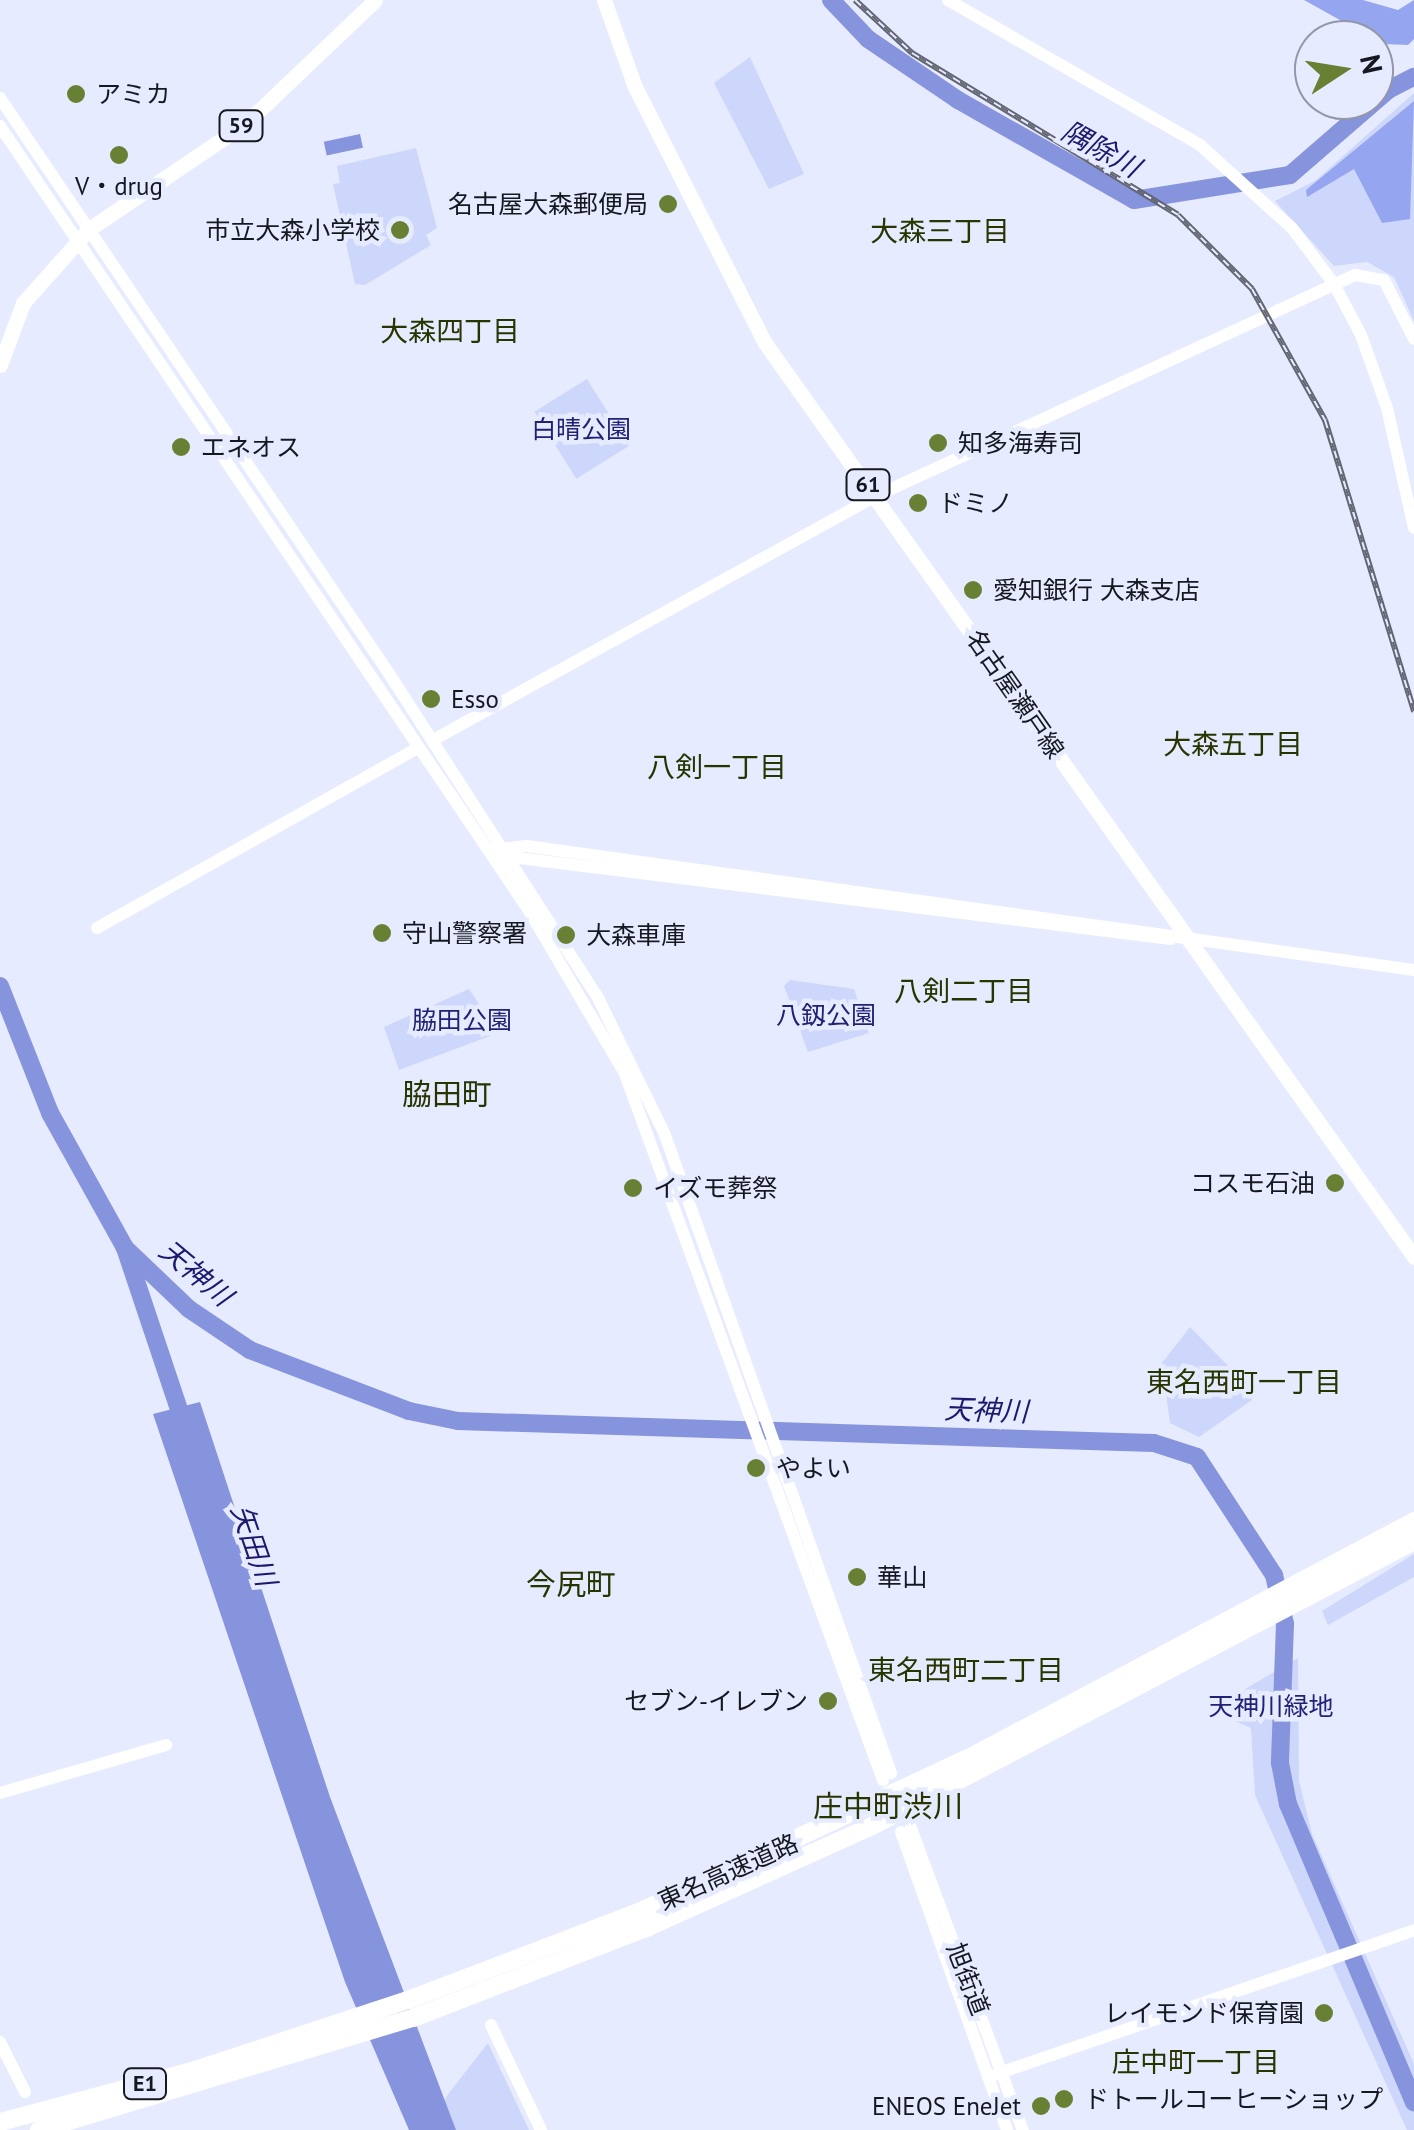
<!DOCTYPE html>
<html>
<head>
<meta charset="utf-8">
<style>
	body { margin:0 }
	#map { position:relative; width:1414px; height:2130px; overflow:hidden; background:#e7ebff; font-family:"PT Sans","Noto Sans JP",sans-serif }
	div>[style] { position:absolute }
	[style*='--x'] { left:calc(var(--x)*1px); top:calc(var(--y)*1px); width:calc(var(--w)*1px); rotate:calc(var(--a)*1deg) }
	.green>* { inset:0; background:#cdd6fb; transform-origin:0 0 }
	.forest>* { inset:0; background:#96a5f0 }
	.water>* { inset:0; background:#8694dd; transform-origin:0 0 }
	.river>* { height:18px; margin:-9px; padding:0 9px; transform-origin:9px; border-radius:9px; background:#8694dd }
	.minor>* { height:12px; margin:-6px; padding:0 6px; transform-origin:6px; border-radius:6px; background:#fff }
	.major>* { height:15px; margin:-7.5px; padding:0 7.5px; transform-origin:7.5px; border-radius:7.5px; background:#fff }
	.highway>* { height:18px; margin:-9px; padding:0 9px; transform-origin:9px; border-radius:9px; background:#fff }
	.rail>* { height:6px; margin-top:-3px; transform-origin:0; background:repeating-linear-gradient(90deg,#e7ebff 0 8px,#636672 0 16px); box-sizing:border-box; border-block:2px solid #636672 }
	.dots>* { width:28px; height:28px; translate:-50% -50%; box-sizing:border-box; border:5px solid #e7ebff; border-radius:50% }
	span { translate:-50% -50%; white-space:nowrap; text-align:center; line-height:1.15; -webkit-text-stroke:9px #e7ebff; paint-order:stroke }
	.shield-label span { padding:2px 8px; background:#e7ebff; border:2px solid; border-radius:8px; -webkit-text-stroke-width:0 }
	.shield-label { font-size:22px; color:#161820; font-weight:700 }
	.poi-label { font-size:25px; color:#161820 }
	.left { translate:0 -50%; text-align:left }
	.right { translate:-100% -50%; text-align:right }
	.park-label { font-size:25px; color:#212175 }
	.street-label { font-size:25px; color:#161820 }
	.water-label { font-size:28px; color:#1c196d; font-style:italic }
	.neighbourhood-label { font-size:28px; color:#273600 }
	.quarter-label { font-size:30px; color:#273600 }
	.north { position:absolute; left:1294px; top:20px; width:100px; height:100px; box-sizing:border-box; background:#e7ebff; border:2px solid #9397a6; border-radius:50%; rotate:78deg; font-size:28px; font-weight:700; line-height:40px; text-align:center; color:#161820 }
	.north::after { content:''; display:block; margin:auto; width:35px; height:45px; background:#688033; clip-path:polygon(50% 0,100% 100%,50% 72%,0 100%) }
</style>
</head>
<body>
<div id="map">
	<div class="green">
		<i style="clip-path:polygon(750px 57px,804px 174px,769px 189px,714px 83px)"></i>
		<i style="clip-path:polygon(1414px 93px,1414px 321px,1394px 277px,1367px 262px,1334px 266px,1275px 201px,1315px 181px)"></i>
		<i style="clip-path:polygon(416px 148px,437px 228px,426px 235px,431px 245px,365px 285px,355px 284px,333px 184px,340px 183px,337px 166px)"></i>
		<i style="left:587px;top:379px;width:79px;height:62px;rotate:58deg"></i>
		<i style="clip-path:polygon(790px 980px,854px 989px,869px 1033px,808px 1052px,784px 986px)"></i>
		<i style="clip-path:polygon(469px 989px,498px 1033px,399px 1070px,384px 1027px)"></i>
		<i style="clip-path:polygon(1190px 1327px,1240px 1378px,1252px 1400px,1199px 1437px,1170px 1423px,1162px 1363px)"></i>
		<i style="clip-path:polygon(1414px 1554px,1414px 1577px,1328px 1625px,1322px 1611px)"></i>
		<i style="clip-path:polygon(1298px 1658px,1299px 1781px,1312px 1834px,1414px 2064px,1414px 2130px,1407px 2130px,1255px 1795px,1251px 1728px,1209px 1710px)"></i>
		<i style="clip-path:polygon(488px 2043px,529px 2130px,426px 2130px,449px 2093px)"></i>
	</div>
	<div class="forest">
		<i style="clip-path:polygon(1304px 0,1363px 0,1398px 10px,1414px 0,1414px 39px,1408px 45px,1383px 44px)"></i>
		<i style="clip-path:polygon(1414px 101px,1410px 219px,1382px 223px,1354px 169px,1307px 197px,1306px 190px)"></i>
	</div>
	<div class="water">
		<i style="left:360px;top:134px;width:14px;height:37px;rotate:78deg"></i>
		<i style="clip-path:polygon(200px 1402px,330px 1797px,456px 2130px,409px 2130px,345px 1982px,153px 1414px)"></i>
	</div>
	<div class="river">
		<i style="--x:831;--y:0;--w:54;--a:46.5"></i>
		<i style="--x:868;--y:39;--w:109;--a:34.1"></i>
		<i style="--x:958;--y:100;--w:202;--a:29.6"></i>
		<i style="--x:1134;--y:200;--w:158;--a:-9.1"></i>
		<i style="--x:1290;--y:175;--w:130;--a:-40.9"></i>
		<i style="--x:1388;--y:90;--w:29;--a:-27"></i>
		<i style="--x:0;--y:986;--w:136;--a:68.5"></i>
		<i style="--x:50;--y:1113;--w:154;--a:60.9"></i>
		<i style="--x:125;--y:1248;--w:189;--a:71.5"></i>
		<i style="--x:125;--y:1248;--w:88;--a:43.6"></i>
		<i style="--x:189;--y:1309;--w:73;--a:33.9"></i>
		<i style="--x:250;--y:1350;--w:170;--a:21"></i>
		<i style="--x:409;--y:1411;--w:50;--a:11.5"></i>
		<i style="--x:458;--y:1421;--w:696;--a:1.81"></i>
		<i style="--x:1154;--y:1443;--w:45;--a:18"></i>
		<i style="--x:1197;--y:1457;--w:141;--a:56.9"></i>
		<i style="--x:1274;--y:1575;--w:50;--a:77.3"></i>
		<i style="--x:1285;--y:1624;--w:139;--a:92.1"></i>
		<i style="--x:1280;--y:1763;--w:42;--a:79"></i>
		<i style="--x:1288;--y:1804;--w:324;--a:67.1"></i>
	</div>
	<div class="minor">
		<i style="--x:948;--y:0;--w:291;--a:29.9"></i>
		<i style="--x:1200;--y:145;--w:124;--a:42.1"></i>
		<i style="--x:1292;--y:228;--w:70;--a:53.1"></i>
		<i style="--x:1334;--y:284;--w:58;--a:62.1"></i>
		<i style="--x:1361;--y:335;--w:77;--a:70.4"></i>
		<i style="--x:1387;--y:408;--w:123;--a:77.3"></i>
		<i style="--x:0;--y:98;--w:693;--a:55.94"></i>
		<i style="--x:388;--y:672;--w:390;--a:57.2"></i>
		<i style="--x:599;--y:1000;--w:150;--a:63.9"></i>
		<i style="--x:665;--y:1135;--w:677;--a:70.49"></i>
		<i style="--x:0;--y:126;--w:944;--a:56.01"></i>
		<i style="--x:528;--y:909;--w:191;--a:59.5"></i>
		<i style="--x:625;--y:1074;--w:752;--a:69.93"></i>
		<i style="--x:433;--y:740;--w:506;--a:-28.85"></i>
		<i style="--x:876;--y:496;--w:528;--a:-24.77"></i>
		<i style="--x:1355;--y:275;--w:29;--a:10"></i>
		<i style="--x:1384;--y:280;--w:66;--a:63"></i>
		<i style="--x:493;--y:850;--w:34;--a:-7"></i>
		<i style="--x:527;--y:846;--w:896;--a:7.96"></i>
		<i style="--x:502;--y:856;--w:674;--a:7.07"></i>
		<i style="--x:97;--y:928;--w:369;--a:-29.3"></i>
		<i style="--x:0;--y:1793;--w:173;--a:-16.1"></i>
		<i style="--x:911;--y:1828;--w:322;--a:69.7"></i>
		<i style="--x:901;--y:1832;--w:316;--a:70.4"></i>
		<i style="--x:491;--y:2025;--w:116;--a:64.5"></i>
		<i style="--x:0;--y:2042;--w:56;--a:63.4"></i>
		<i style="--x:988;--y:2077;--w:451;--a:-19"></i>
	</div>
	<div class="major">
		<i style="--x:604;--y:0;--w:92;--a:70.4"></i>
		<i style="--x:635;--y:87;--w:287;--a:63.1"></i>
		<i style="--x:765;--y:343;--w:1121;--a:54.62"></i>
		<i style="--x:0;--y:365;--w:66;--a:-69.6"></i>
		<i style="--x:23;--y:303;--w:99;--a:-48.3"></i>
		<i style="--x:89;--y:229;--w:189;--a:-34"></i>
		<i style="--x:246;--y:123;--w:178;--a:-43.6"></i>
	</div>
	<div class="highway">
		<i style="--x:0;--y:2122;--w:199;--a:-14.9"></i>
		<i style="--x:192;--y:2071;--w:227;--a:-18.2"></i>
		<i style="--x:408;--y:2000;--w:247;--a:-20.9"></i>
		<i style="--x:639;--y:1912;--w:377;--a:-25.1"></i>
		<i style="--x:980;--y:1752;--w:492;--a:-28"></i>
		<i style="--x:39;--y:2130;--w:390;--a:-16.7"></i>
		<i style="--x:413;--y:2018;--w:248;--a:-21.1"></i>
		<i style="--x:644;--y:1929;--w:250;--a:-24.3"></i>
		<i style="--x:872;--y:1826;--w:612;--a:-27.74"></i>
	</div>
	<div class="rail">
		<i style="--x:855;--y:0;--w:78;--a:42.9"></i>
		<i style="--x:912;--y:53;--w:311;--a:31.3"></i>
		<i style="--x:1178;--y:215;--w:105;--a:45"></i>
		<i style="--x:1252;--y:289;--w:150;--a:60.9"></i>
		<i style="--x:1325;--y:420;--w:305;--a:73"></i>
	</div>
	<div class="dots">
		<i style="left:76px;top:94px;background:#688033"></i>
		<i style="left:119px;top:155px;background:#688033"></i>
		<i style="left:668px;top:204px;background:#688033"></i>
		<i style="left:400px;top:230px;background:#688033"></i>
		<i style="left:938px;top:443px;background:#688033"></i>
		<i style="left:181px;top:447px;background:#688033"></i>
		<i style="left:918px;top:503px;background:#688033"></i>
		<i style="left:973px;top:590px;background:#688033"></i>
		<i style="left:431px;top:699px;background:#688033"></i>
		<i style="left:382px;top:933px;background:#688033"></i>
		<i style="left:566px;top:935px;background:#688033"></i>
		<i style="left:1335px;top:1183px;background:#688033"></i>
		<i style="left:633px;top:1188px;background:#688033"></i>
		<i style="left:756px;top:1468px;background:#688033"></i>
		<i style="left:857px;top:1577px;background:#688033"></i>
		<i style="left:828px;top:1701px;background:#688033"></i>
		<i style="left:1324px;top:2013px;background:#688033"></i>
		<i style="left:1064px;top:2099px;background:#688033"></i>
		<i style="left:1041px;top:2106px;background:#688033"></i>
	</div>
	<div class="shield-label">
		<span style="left:241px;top:126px">59</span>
		<span style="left:868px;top:485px">61</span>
		<span style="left:145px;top:2084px">E1</span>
	</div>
	<div class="poi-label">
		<span class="left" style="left:96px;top:94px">アミカ</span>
		<span style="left:119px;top:186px">V・drug</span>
		<span class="right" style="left:648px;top:204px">名古屋大森郵便局</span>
		<span class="right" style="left:380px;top:230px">市立大森小学校</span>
		<span class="left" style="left:958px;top:443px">知多海寿司</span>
		<span class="left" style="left:201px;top:447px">エネオス</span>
		<span class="left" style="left:938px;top:503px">ドミノ</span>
		<span class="left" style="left:993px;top:590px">愛知銀行 大森支店</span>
		<span class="left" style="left:451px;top:699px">Esso</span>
		<span class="left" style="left:402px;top:933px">守山警察署</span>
		<span class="left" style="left:586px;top:935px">大森車庫</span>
		<span class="right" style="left:1315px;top:1183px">コスモ石油</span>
		<span class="left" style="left:653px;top:1188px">イズモ葬祭</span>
		<span class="left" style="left:776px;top:1468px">やよい</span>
		<span class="left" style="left:877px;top:1577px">華山</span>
		<span class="right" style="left:808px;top:1701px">セブン-イレブン</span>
		<span class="right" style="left:1304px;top:2013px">レイモンド保育園</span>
		<span class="left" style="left:1084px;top:2099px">ドトールコーヒーショップ</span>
		<span class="right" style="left:1021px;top:2106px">ENEOS EneJet</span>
	</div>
	<div class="park-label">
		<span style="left:581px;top:429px">白晴公園</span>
		<span style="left:826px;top:1015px">八釼公園</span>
		<span style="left:462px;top:1020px">脇田公園</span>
		<span style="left:1271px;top:1706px">天神川緑地</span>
	</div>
	<div class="street-label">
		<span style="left:1015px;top:694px;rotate:55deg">名古屋瀬戸線</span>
		<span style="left:728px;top:1872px;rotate:-24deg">東名高速道路</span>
		<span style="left:968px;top:1979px;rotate:69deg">旭街道</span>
	</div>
	<div class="water-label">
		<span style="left:1101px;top:149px;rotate:29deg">隅除川</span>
		<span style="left:196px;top:1273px;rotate:40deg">天神川</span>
		<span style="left:986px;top:1410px;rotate:2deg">天神川</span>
		<span style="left:254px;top:1545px;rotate:71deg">矢田川</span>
	</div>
	<div class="neighbourhood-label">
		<span style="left:940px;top:231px">大森三丁目</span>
		<span style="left:450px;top:331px">大森四丁目</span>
		<span style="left:1233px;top:744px">大森五丁目</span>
		<span style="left:717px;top:767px">八剣一丁目</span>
		<span style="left:964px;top:991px">八剣二丁目</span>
		<span style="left:1244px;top:1382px">東名西町一丁目</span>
		<span style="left:966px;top:1670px">東名西町二丁目</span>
		<span style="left:1196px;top:2062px">庄中町一丁目</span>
	</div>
	<div class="quarter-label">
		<span style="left:447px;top:1094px">脇田町</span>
		<span style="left:571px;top:1584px">今尻町</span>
		<span style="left:888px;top:1806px">庄中町渋川</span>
	</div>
	<div class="north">N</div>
</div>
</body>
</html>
